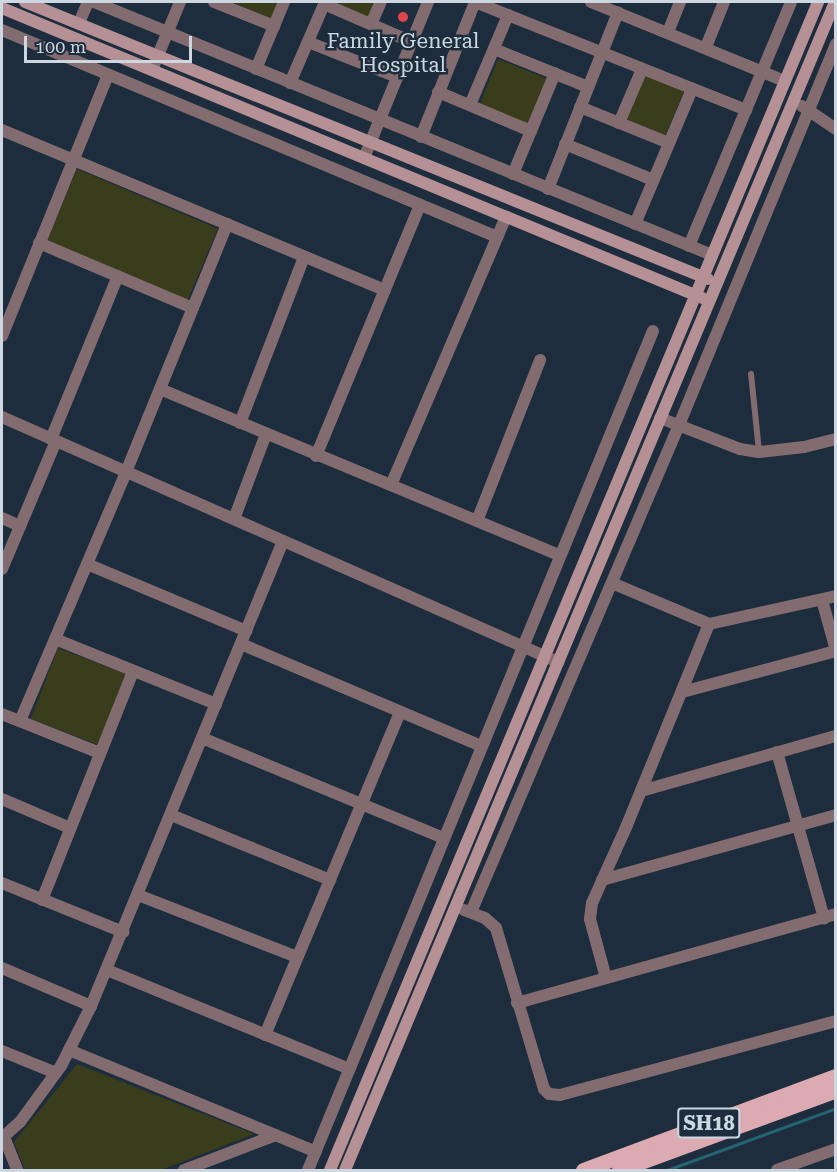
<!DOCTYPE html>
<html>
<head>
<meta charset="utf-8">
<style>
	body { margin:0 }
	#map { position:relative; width:837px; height:1172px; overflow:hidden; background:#1d2d3d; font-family:"Roboto Serif",serif }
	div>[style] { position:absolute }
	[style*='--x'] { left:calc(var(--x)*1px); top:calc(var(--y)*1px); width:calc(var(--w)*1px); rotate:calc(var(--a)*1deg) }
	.green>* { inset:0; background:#3a3d1b; transform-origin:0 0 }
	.stream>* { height:3px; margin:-1.5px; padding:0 1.5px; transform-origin:1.5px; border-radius:1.5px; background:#256470 }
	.lane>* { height:6px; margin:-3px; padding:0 3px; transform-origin:3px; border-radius:3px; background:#836c6f }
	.street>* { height:12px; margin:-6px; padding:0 6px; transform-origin:6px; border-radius:6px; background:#836c6f }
	.secondary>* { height:12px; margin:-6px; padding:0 6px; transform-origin:6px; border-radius:6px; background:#b59094 }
	.primary>* { height:15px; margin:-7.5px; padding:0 7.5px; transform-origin:7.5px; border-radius:7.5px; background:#dbabb1 }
	.dots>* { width:16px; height:16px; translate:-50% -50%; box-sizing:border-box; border:3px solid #1d2d3d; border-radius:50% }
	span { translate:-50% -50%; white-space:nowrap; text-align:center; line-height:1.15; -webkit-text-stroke:5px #1d2d3d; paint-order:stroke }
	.shield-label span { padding:2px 4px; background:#1d2d3d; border:2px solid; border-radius:4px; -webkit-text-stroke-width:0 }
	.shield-label { font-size:20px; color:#cdd7e2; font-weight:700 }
	.poi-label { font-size:21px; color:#cdd7e2 }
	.frame { position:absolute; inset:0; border:3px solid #cdd7e2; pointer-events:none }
	.scale { position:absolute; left:24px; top:36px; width:168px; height:27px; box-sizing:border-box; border:3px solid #cdd7e2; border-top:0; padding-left:8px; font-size:18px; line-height:21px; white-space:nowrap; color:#cdd7e2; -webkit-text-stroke:4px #1d2d3d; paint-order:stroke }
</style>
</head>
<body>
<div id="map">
	<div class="green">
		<i style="clip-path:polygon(232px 2px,280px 2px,272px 19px)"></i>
		<i style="clip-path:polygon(331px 2px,376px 2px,369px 18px)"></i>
		<i style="left:498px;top:59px;width:52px;height:49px;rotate:22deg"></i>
		<i style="left:645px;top:75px;width:42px;height:48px;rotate:22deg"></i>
		<i style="left:77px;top:169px;width:153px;height:77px;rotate:23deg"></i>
		<i style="left:58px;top:648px;width:72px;height:76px;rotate:21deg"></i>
		<i style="clip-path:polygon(77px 1064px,254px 1134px,161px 1170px,25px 1170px,14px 1142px)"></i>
	</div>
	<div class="stream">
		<i style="--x:667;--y:1170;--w:180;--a:-20.1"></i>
	</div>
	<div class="lane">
		<i style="--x:751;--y:374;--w:78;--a:84.1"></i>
	</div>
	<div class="street">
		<i style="--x:94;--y:2;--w:668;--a:22.26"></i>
		<i style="--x:214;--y:2;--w:65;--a:21.8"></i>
		<i style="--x:475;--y:2;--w:292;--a:21.7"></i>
		<i style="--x:591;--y:2;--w:209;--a:22.2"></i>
		<i style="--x:324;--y:4;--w:96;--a:23.4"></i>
		<i style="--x:79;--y:23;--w:23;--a:-67"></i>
		<i style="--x:371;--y:24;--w:24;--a:-66"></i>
		<i style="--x:2;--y:30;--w:537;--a:22.69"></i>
		<i style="--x:668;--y:32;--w:32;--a:-68"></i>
		<i style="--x:308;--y:42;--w:96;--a:21.5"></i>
		<i style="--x:706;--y:47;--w:48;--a:-68.2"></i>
		<i style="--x:494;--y:49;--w:101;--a:22"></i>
		<i style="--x:256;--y:69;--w:73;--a:-67.3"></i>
		<i style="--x:152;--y:70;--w:74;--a:-67.6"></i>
		<i style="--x:290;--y:83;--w:88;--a:-66.6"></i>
		<i style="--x:438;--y:92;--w:101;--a:22.8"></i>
		<i style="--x:470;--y:105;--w:98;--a:-67.1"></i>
		<i style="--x:802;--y:106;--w:41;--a:34.1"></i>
		<i style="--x:580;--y:107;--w:96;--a:22"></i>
		<i style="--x:619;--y:123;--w:59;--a:-66.9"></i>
		<i style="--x:2;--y:130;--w:415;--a:22.7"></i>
		<i style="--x:421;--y:137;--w:145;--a:-68.2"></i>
		<i style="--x:565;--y:144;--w:95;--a:22.2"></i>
		<i style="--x:364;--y:158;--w:169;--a:-67.7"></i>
		<i style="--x:513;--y:174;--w:109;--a:-67.4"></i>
		<i style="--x:548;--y:189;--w:190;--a:-68.4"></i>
		<i style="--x:635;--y:224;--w:147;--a:-67.1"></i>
		<i style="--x:39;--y:243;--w:167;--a:22.9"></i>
		<i style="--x:689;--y:246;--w:264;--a:-67.3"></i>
		<i style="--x:2;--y:336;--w:282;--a:-67.9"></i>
		<i style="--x:160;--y:389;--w:432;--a:22.6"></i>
		<i style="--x:2;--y:417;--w:608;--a:23.78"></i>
		<i style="--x:660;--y:418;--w:86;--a:21.2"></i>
		<i style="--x:740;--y:449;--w:19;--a:9"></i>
		<i style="--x:759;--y:452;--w:45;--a:-6.3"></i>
		<i style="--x:804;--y:447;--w:33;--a:-14"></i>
		<i style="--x:240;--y:423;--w:178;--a:-68.9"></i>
		<i style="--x:51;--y:439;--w:176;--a:-67.7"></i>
		<i style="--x:316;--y:456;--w:272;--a:-67.5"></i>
		<i style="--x:391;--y:485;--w:292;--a:-66.8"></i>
		<i style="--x:2;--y:518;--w:20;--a:24"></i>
		<i style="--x:234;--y:519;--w:91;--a:-69.4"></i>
		<i style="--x:477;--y:521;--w:173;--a:-68.6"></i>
		<i style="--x:87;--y:564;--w:173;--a:22.8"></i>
		<i style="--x:2;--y:569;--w:139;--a:-67.1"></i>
		<i style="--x:612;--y:583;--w:105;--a:22.9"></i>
		<i style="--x:709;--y:624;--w:130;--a:-12.4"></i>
		<i style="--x:822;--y:600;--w:52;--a:74.4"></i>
		<i style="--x:55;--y:639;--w:174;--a:22"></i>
		<i style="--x:241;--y:644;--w:261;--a:23"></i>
		<i style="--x:682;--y:692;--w:159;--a:-14.9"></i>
		<i style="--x:2;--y:714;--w:105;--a:21.7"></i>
		<i style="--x:20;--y:721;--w:271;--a:-66.9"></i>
		<i style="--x:126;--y:472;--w:268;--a:-67.8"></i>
		<i style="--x:202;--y:738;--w:262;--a:22.5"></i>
		<i style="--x:777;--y:752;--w:173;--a:74.2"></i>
		<i style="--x:641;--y:791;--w:203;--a:-15.8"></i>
		<i style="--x:2;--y:799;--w:74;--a:23.1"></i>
		<i style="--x:171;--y:815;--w:172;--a:22.2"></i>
		<i style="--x:602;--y:880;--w:243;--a:-15.5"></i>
		<i style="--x:2;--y:883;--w:131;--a:22"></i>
		<i style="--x:138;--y:895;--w:171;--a:21.3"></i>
		<i style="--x:42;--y:900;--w:246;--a:-68.3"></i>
		<i style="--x:464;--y:910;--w:22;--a:21"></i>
		<i style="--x:485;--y:918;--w:15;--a:42"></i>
		<i style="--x:496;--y:928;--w:168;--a:73.4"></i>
		<i style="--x:544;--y:1089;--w:7;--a:45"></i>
		<i style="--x:549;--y:1094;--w:11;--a:5"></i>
		<i style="--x:560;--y:1095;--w:286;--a:-15"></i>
		<i style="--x:471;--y:912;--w:530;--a:-66.87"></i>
		<i style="--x:679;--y:425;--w:412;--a:-67.6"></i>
		<i style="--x:2;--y:968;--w:97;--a:23.1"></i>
		<i style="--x:107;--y:970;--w:262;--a:22.2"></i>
		<i style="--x:606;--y:978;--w:61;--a:-105.2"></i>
		<i style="--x:590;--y:919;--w:16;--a:-83"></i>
		<i style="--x:592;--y:903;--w:85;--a:-65.8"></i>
		<i style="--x:627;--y:825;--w:217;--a:-67.8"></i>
		<i style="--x:517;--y:1003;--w:331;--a:-15.6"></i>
		<i style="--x:265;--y:1035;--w:349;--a:-67.3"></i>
		<i style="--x:69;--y:1050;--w:267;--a:22.4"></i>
		<i style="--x:2;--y:1051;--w:58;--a:22.2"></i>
		<i style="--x:4;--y:1137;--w:35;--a:68"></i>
		<i style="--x:2;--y:1138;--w:24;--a:-42"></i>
		<i style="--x:20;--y:1122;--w:69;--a:-53.8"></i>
		<i style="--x:61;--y:1066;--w:67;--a:-63.4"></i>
		<i style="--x:91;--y:1006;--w:503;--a:-67.56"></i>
		<i style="--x:184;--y:1170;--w:98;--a:-20.8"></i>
		<i style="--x:308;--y:1170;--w:907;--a:-67.65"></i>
		<i style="--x:777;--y:1170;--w:63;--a:-19.6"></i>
	</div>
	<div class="secondary">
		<i style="--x:25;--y:2;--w:737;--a:22.08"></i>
		<i style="--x:2;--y:8;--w:758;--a:22.5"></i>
		<i style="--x:330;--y:1170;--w:1266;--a:-67.32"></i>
		<i style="--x:345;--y:1170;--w:1267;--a:-67.24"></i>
	</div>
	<div class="primary">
		<i style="--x:583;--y:1170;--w:270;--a:-20.4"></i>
		<i style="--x:619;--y:1170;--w:231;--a:-20.2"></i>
	</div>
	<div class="dots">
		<i style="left:403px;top:17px;background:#e0444e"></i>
	</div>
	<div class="shield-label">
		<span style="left:709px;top:1123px">SH18</span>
	</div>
	<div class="poi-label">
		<span style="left:403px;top:53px">Family General<br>Hospital</span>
	</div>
	<div class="frame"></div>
	<div class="scale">100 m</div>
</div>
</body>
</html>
